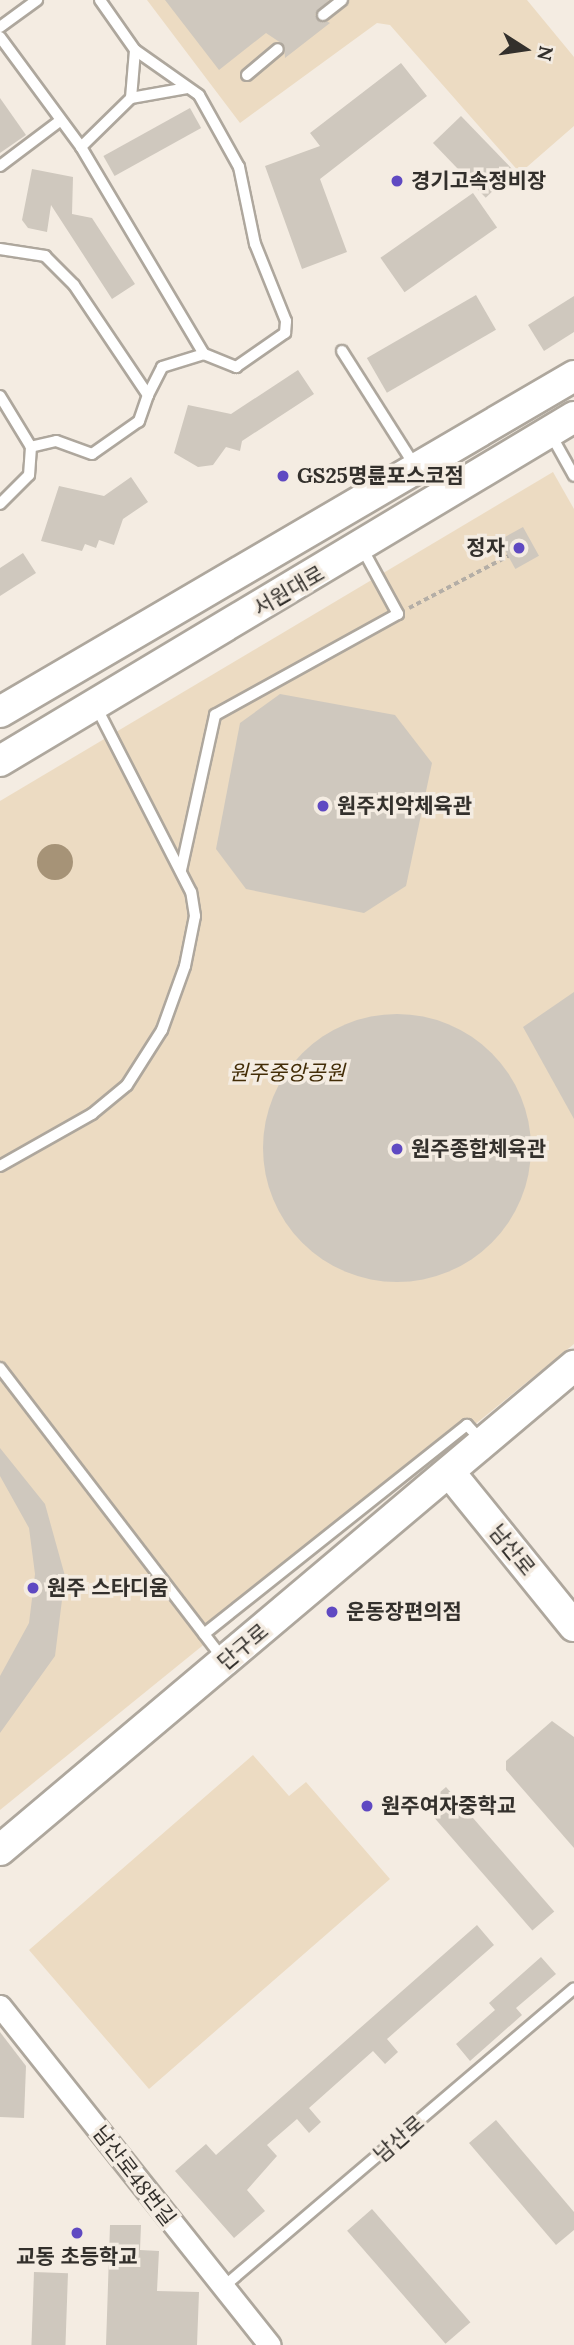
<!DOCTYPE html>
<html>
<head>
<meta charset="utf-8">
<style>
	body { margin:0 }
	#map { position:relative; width:574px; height:2345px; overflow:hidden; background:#f4ece2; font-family:Lora,"Noto Sans KR",serif }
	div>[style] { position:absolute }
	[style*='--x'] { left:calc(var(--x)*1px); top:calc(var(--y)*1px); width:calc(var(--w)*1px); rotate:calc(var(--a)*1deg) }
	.green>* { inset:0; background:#ecdbc2 }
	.water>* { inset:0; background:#a69377 }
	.round { border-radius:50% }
	.building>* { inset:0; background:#cfc8be; transform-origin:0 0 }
	.path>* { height:3.5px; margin-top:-1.75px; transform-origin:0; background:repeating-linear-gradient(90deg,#b4aea6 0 5px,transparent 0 8.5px) }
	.roads { filter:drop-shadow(2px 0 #aea79d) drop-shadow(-2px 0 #aea79d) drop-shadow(0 2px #aea79d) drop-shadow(0 -2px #aea79d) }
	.lane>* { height:10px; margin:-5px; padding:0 5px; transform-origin:5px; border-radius:5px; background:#fff }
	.street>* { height:21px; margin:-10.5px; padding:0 10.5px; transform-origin:10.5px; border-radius:10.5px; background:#fff }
	.secondary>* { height:30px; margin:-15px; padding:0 15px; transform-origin:15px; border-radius:15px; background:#fff }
	.dots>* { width:19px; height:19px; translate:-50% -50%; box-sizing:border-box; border:4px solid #f4ece2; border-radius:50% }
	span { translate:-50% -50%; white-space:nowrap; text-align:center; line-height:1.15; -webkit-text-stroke:7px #f4ece2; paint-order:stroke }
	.poi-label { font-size:21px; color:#33302c; font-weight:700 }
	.left { translate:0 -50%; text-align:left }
	.right { translate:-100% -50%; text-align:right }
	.street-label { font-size:21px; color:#33302c }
	.park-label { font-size:21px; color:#432d07; font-style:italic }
	.north { position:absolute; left:490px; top:14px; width:70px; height:70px; -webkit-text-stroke:5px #f4ece2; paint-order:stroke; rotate:102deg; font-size:19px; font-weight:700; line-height:28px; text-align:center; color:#33302c }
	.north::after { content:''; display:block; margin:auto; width:24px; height:32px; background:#33302c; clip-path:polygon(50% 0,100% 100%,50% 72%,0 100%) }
</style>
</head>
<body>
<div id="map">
	<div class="green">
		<i style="clip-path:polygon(147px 0,527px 0,574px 57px,574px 126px,520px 173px,390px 25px,377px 23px,240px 123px)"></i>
		<i style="clip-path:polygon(553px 472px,574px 509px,574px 1344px,0 1810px,0 801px)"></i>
		<i style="clip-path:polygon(253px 1755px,289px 1796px,306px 1782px,390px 1879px,149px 2089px,29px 1950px)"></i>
	</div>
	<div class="water">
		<i class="round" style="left:37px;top:844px;width:36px;height:36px"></i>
	</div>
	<div class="building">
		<i style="clip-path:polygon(165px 0,329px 0,315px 15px,330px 23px,285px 58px,284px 45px,266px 33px,219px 70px)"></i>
		<i style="clip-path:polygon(401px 63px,427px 96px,320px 179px,347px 252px,302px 269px,265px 166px,320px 146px,310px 133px)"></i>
		<i style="clip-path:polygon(0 98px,26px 135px,0 153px)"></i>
		<i style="left:190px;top:108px;width:23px;height:99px;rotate:61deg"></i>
		<i style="left:461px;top:116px;width:76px;height:39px;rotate:46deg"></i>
		<i style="clip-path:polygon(32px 169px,73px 177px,72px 214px,92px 218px,135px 284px,112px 299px,51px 205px,47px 232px,28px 228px,22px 220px)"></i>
		<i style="left:473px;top:193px;width:42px;height:113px;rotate:55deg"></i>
		<i style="left:476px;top:295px;width:40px;height:126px;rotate:60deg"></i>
		<i style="clip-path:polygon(574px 296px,574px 332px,544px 351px,528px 325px)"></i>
		<i style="clip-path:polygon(298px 370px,314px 394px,242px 441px,240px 451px,226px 447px,213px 465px,198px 467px,174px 453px,188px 405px,231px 414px)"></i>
		<i style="clip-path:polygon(131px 477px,148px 502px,123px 519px,114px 545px,99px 540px,96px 548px,85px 544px,82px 551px,41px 541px,59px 486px,104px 496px)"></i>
		<i style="left:523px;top:527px;width:33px;height:27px;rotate:61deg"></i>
		<i style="clip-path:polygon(23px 553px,36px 573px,0 596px,0 568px)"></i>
		<i style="clip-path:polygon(280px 694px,395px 715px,432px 763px,406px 886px,364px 913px,246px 889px,216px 849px,240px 723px)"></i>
		<i style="clip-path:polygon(574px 992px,574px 1119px,523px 1027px)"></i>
		<i class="round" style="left:263px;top:1014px;width:268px;height:268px"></i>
		<i style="clip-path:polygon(0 1448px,45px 1504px,65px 1576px,55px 1656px,0 1733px,0 1676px,29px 1623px,35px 1574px,29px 1528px,0 1476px)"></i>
		<i style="clip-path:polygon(552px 1721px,574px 1737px,574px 1848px,506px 1770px,506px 1761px)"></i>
		<i style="left:446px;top:1787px;width:165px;height:29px;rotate:49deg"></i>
		<i style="clip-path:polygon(477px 1925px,494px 1945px,387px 2039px,398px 2052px,385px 2064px,373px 2051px,309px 2108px,321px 2122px,309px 2133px,297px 2119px,267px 2145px,277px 2156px,247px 2190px,265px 2211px,234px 2238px,175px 2171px,206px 2144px,216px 2155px)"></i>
		<i style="clip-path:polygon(541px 1957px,556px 1974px,516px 2008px,522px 2015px,470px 2061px,456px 2044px,495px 2010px,489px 2003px)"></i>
		<i style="clip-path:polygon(0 2032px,26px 2066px,24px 2118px,0 2117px)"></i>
		<i style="clip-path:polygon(496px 2120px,574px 2212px,574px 2230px,556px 2245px,469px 2143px)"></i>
		<i style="left:372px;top:2209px;width:150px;height:33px;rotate:49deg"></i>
		<i style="clip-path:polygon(110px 2225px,141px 2225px,140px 2250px,159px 2251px,157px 2291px,199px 2292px,197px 2345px,106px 2345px)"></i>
		<i style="left:34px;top:2272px;width:34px;height:73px;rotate:2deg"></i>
	</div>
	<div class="path">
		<i style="--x:409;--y:608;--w:112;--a:-27.7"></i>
	</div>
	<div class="roads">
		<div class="lane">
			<i style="--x:323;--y:15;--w:24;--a:-38"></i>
			<i style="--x:0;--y:27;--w:46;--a:-36.1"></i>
			<i style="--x:0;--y:37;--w:137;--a:53.6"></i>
			<i style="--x:81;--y:147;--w:241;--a:59.3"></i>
			<i style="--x:204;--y:354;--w:35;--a:22"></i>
			<i style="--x:236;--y:367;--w:60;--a:-34.8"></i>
			<i style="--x:285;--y:333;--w:12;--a:-85"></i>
			<i style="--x:286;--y:321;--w:83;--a:-111.9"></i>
			<i style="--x:255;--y:244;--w:79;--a:-101.7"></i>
			<i style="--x:239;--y:167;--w:82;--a:-119.1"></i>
			<i style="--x:199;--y:95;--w:78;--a:-144.9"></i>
			<i style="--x:135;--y:50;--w:61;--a:-125"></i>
			<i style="--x:247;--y:75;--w:40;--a:-40"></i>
			<i style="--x:131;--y:98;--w:48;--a:-85.2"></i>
			<i style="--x:81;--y:147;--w:70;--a:-44.4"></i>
			<i style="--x:131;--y:98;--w:57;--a:-10.1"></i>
			<i style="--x:0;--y:166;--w:76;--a:-37"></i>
			<i style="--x:0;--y:249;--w:46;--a:8.8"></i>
			<i style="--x:45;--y:256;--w:41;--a:45"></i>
			<i style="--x:74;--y:285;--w:133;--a:56.1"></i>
			<i style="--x:148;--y:395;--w:28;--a:109"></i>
			<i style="--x:139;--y:421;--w:57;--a:144.9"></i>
			<i style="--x:92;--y:454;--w:38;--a:-160"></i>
			<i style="--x:56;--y:441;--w:26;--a:167"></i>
			<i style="--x:342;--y:351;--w:136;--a:57.6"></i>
			<i style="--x:148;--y:395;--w:31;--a:-63"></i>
			<i style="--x:162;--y:367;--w:44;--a:-17.2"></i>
			<i style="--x:0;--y:396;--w:60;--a:58.7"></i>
			<i style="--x:31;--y:447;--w:28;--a:94"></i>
			<i style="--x:29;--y:475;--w:41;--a:135"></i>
			<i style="--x:550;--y:433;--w:49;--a:60.8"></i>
			<i style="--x:181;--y:870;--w:159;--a:-77.6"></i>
			<i style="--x:215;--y:715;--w:209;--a:-28.9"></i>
			<i style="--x:398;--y:614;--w:75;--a:-118.6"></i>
			<i style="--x:0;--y:1166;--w:106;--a:-29.5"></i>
			<i style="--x:92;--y:1114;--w:45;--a:-39.6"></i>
			<i style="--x:127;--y:1085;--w:65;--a:-57.5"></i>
			<i style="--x:162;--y:1030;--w:68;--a:-70.2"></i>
			<i style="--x:185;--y:966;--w:51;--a:-78.7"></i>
			<i style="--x:195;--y:916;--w:24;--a:-99"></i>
			<i style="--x:191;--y:892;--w:211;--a:-117.1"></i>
			<i style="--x:0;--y:1368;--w:368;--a:52.5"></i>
			<i style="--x:204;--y:1634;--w:336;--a:-38.5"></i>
			<i style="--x:467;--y:1425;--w:22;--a:47"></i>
			<i style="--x:222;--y:2288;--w:462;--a:-40.4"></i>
		</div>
		<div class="street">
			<i style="--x:0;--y:2006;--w:433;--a:51.5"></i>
		</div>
		<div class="secondary">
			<i style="--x:0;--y:712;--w:665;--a:-30.34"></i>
			<i style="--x:0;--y:761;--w:669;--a:-30.93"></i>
			<i style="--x:450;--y:1473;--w:197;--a:51"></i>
			<i style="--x:0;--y:1850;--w:751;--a:-40.14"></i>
		</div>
	</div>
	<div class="dots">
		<i style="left:397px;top:181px;background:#5f49c2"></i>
		<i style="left:283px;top:476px;background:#5f49c2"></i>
		<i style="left:519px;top:548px;background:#5f49c2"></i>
		<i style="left:323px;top:806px;background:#5f49c2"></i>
		<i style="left:397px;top:1149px;background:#5f49c2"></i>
		<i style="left:33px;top:1588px;background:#5f49c2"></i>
		<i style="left:332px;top:1612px;background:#5f49c2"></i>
		<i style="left:367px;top:1806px;background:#5f49c2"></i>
		<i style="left:77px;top:2233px;background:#5f49c2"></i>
	</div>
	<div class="poi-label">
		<span class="left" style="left:411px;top:181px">경기고속정비장</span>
		<span class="left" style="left:297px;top:476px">GS25명륜포스코점</span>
		<span class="right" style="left:505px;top:548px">정자</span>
		<span class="left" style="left:337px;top:806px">원주치악체육관</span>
		<span class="left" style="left:411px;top:1149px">원주종합체육관</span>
		<span class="left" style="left:47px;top:1588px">원주 스타디움</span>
		<span class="left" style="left:346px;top:1612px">운동장편의점</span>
		<span class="left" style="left:381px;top:1806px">원주여자중학교</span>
		<span style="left:77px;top:2257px">교동 초등학교</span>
	</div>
	<div class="street-label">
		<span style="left:289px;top:591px;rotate:-30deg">서원대로</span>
		<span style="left:512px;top:1550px;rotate:51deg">남산로</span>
		<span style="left:243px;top:1647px;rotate:-40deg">단구로</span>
		<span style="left:399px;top:2139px;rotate:-41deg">남산로</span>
		<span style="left:134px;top:2176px;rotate:52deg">남산로48번길</span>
	</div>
	<div class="park-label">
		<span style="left:287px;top:1073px">원주중앙공원</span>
	</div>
	<div class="north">N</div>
</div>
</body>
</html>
